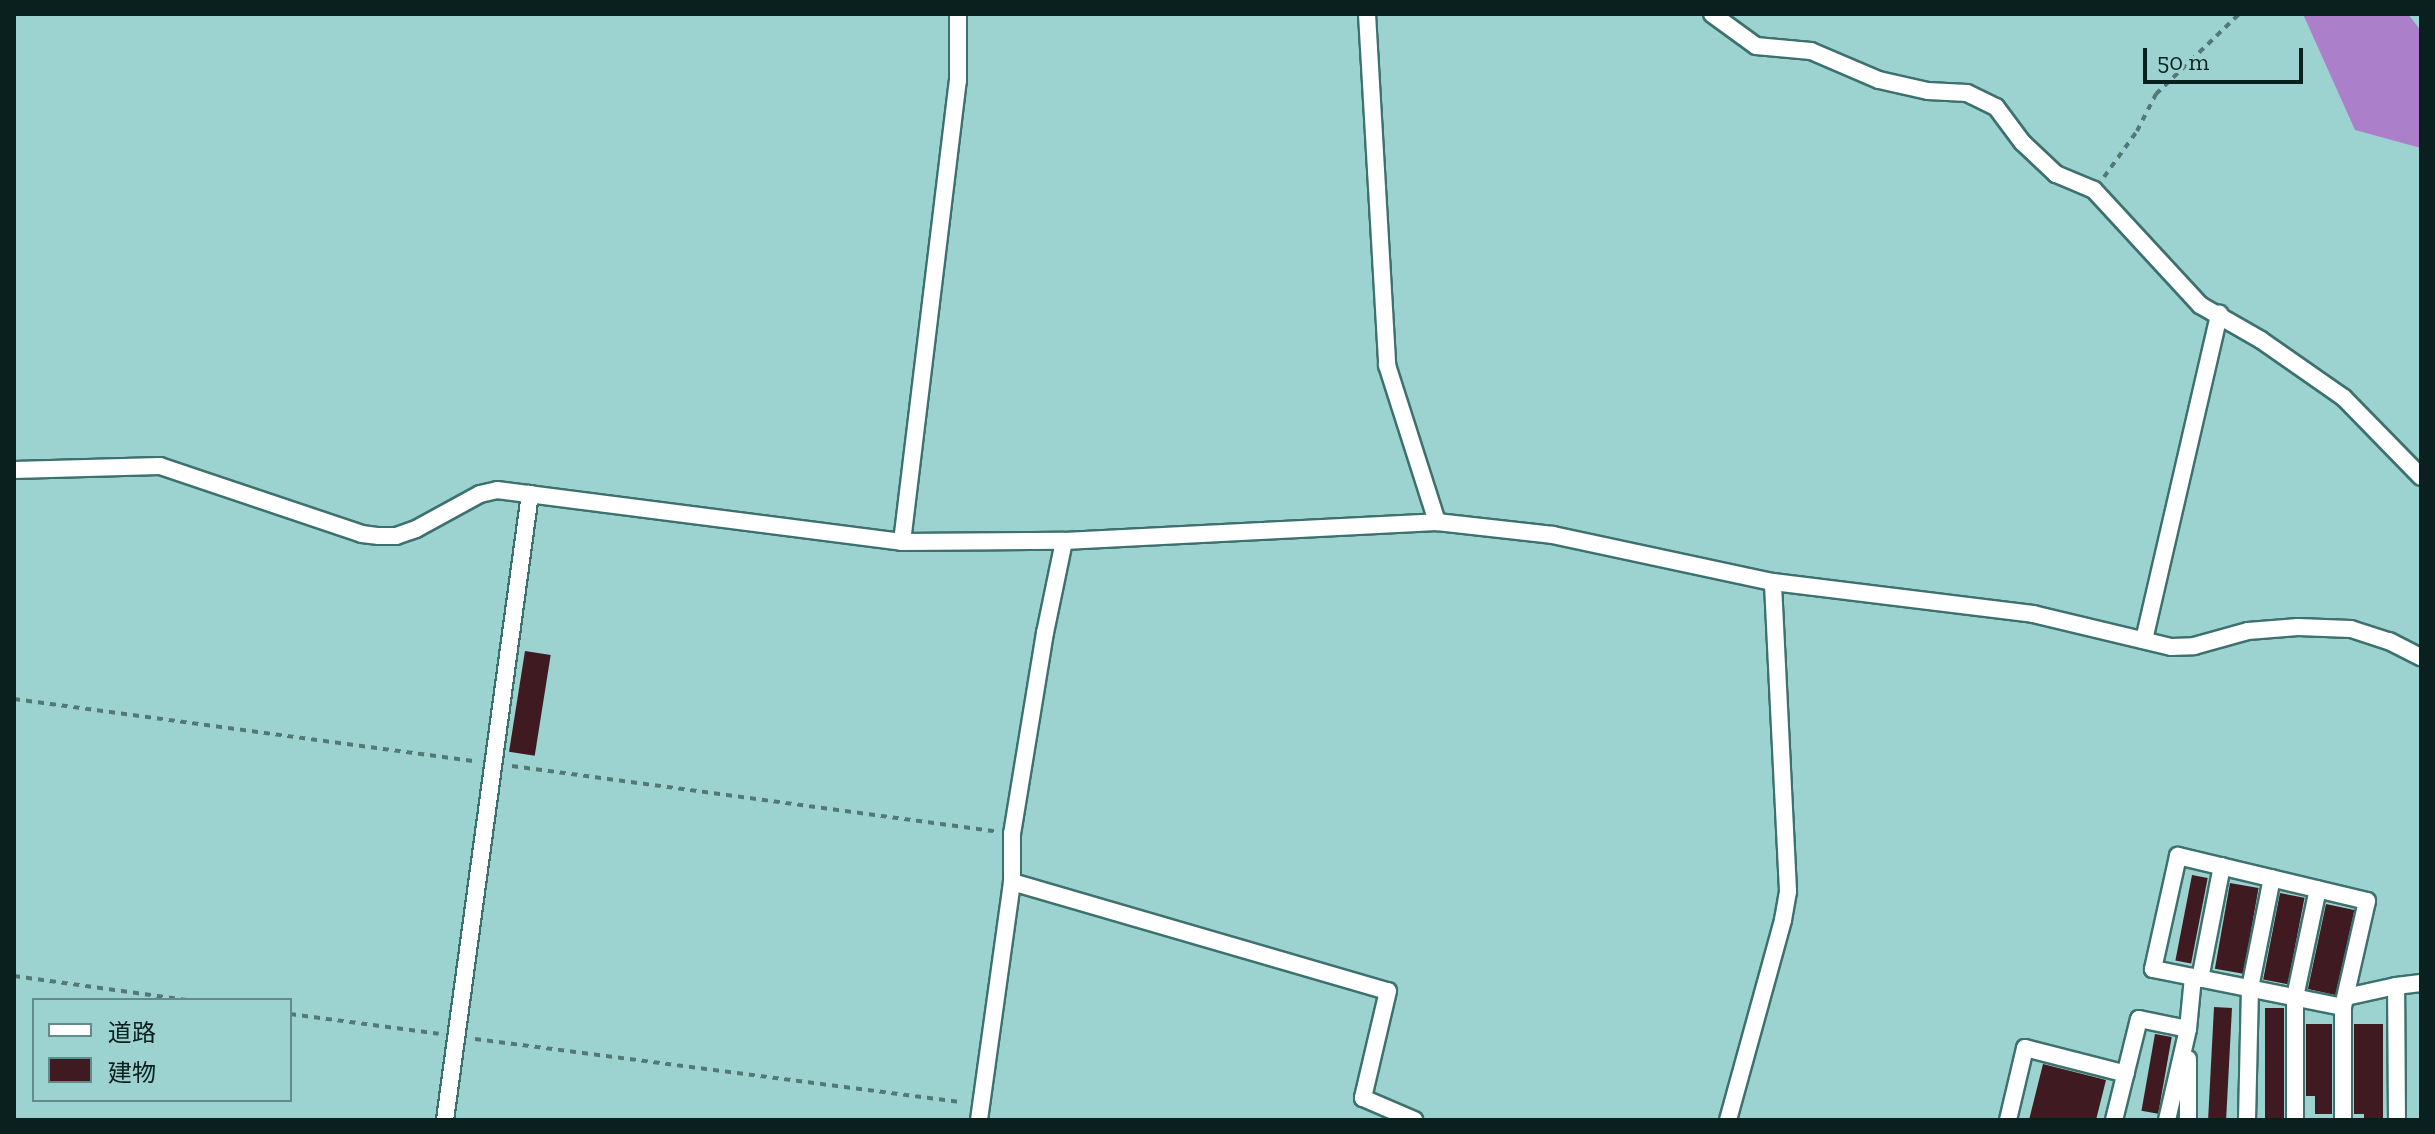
<!DOCTYPE html>
<html>
<head>
<meta charset="utf-8">
<style>
	body { margin:0 }
	#map { position:relative; width:2435px; height:1134px; overflow:hidden; background:#9cd2cf; font-family:"Zilla Slab","Noto Sans JP",serif }
	div>[style] { position:absolute }
	[style*='--x'] { left:calc(var(--x)*1px); top:calc(var(--y)*1px); width:calc(var(--w)*1px); rotate:calc(var(--a)*1deg) }
	.forest>* { inset:0; background:#ac7fca }
	.building>* { inset:0; background:#3f1b21; transform-origin:0 0 }
	.path>* { height:4px; margin-top:-2px; transform-origin:0; background:repeating-linear-gradient(90deg,#537977 0 6px,transparent 0 12px) }
	.roads { filter:drop-shadow(2px 0 #3d716e) drop-shadow(-2px 0 #3d716e) drop-shadow(0 2px #3d716e) drop-shadow(0 -2px #3d716e) }
	.street>* { height:16px; margin:-8px; padding:0 8px; transform-origin:8px; border-radius:8px; background:#fff }
	span { translate:-50% -50%; white-space:nowrap; text-align:center; line-height:1.15; -webkit-text-stroke:8px #9cd2cf; paint-order:stroke }
	.frame { position:absolute; inset:0; border:16px solid #0a201f; pointer-events:none }
	.legend { position:absolute; left:32px; top:998px; width:260px; height:104px; box-sizing:border-box; background:#9cd2cf; border:2px solid #628b89; margin:0; padding:10px 14px; list-style:none; font-size:24px; color:#0a201f }
	.legend li { display:flex; align-items:center; gap:16px; height:40px }
	.legend b { width:40px; border:2px solid #628b89 }
	.scale { position:absolute; left:2143px; top:48px; width:160px; height:36px; box-sizing:border-box; border:4px solid #0a201f; border-top:0; padding-left:10px; font-size:24px; line-height:28px; white-space:nowrap; color:#0a201f; -webkit-text-stroke:6px #9cd2cf; paint-order:stroke }
</style>
</head>
<body>
<div id="map">
	<div class="forest">
		<i style="clip-path:polygon(2303px 14px,2408px 14px,2421px 31px,2421px 148px,2355px 130px)"></i>
	</div>
	<div class="building">
		<i style="left:525px;top:651px;width:26px;height:102px;rotate:9deg"></i>
		<i style="left:2192px;top:875px;width:16px;height:87px;rotate:11deg"></i>
		<i style="left:2230px;top:883px;width:29px;height:87px;rotate:10deg"></i>
		<i style="left:2280px;top:893px;width:25px;height:88px;rotate:11deg"></i>
		<i style="left:2326px;top:904px;width:29px;height:87px;rotate:12deg"></i>
		<i style="left:2214px;top:1007px;width:18px;height:113px;rotate:3deg"></i>
		<i style="left:2265px;top:1008px;width:19px;height:112px"></i>
		<i style="clip-path:polygon(2306px 1024px,2332px 1024px,2332px 1114px,2315px 1114px,2315px 1096px,2306px 1096px)"></i>
		<i style="clip-path:polygon(2354px 1024px,2383px 1024px,2383px 1120px,2364px 1120px,2364px 1114px,2354px 1114px)"></i>
		<i style="left:2155px;top:1034px;width:17px;height:78px;rotate:10deg"></i>
		<i style="clip-path:polygon(2043px 1064px,2106px 1080px,2096px 1120px,2029px 1120px)"></i>
	</div>
	<div class="path">
		<i style="--x:2104;--y:177;--w:57;--a:-54.3"></i>
		<i style="--x:2137;--y:131;--w:42;--a:-62.8"></i>
		<i style="--x:2156;--y:94;--w:115;--a:-43.9"></i>
		<i style="--x:14;--y:699;--w:465;--a:7.7"></i>
		<i style="--x:512;--y:766;--w:487;--a:7.7"></i>
		<i style="--x:14;--y:976;--w:176;--a:7.9"></i>
		<i style="--x:290;--y:1014;--w:150;--a:7.6"></i>
		<i style="--x:475;--y:1039;--w:491;--a:7.4"></i>
	</div>
	<div class="roads">
		<div class="street">
			<i style="--x:1367;--y:14;--w:352;--a:86.7"></i>
			<i style="--x:1387;--y:365;--w:165;--a:72.3"></i>
			<i style="--x:1712;--y:14;--w:54;--a:36"></i>
			<i style="--x:1756;--y:46;--w:55;--a:5.2"></i>
			<i style="--x:1811;--y:51;--w:74;--a:23.1"></i>
			<i style="--x:1879;--y:80;--w:50;--a:12.7"></i>
			<i style="--x:1928;--y:91;--w:39;--a:3"></i>
			<i style="--x:1967;--y:93;--w:32;--a:26"></i>
			<i style="--x:1996;--y:107;--w:44;--a:53.4"></i>
			<i style="--x:2022;--y:142;--w:47;--a:43.3"></i>
			<i style="--x:2056;--y:174;--w:41;--a:22.8"></i>
			<i style="--x:2094;--y:190;--w:156;--a:47.3"></i>
			<i style="--x:2200;--y:305;--w:70;--a:29.8"></i>
			<i style="--x:2261;--y:340;--w:101;--a:34.9"></i>
			<i style="--x:2344;--y:398;--w:110;--a:45.7"></i>
			<i style="--x:14;--y:470;--w:146;--a:-1.6"></i>
			<i style="--x:160;--y:466;--w:213;--a:18.6"></i>
			<i style="--x:362;--y:534;--w:17;--a:7"></i>
			<i style="--x:379;--y:536;--w:17;--a:0"></i>
			<i style="--x:396;--y:536;--w:21;--a:-19"></i>
			<i style="--x:416;--y:529;--w:73;--a:-28.7"></i>
			<i style="--x:480;--y:494;--w:17;--a:-13"></i>
			<i style="--x:497;--y:490;--w:408;--a:7.3"></i>
			<i style="--x:902;--y:542;--w:162;--a:-0.4"></i>
			<i style="--x:1064;--y:541;--w:373;--a:-2.9"></i>
			<i style="--x:1437;--y:522;--w:117;--a:6.4"></i>
			<i style="--x:1553;--y:535;--w:225;--a:12.1"></i>
			<i style="--x:1773;--y:582;--w:262;--a:7"></i>
			<i style="--x:2033;--y:614;--w:142;--a:13.4"></i>
			<i style="--x:2171;--y:647;--w:23;--a:-2"></i>
			<i style="--x:2194;--y:646;--w:56;--a:-15.5"></i>
			<i style="--x:2248;--y:631;--w:50;--a:-4.6"></i>
			<i style="--x:2298;--y:627;--w:53;--a:2.2"></i>
			<i style="--x:2351;--y:629;--w:40;--a:18"></i>
			<i style="--x:2389;--y:641;--w:36;--a:27"></i>
			<i style="--x:902;--y:542;--w:464;--a:-83.1"></i>
			<i style="--x:958;--y:81;--w:67;--a:-90"></i>
			<i style="--x:2144;--y:640;--w:335;--a:-77"></i>
			<i style="--x:1012;--y:882;--w:391;--a:16.2"></i>
			<i style="--x:1388;--y:991;--w:110;--a:103.2"></i>
			<i style="--x:1363;--y:1098;--w:56;--a:23.3"></i>
			<i style="--x:2193;--y:977;--w:41;--a:-168.7"></i>
			<i style="--x:2153;--y:969;--w:116;--a:-77.5"></i>
			<i style="--x:2178;--y:856;--w:194;--a:13.4"></i>
			<i style="--x:2367;--y:901;--w:109;--a:102.8"></i>
			<i style="--x:2200;--y:979;--w:115;--a:-79"></i>
			<i style="--x:2346;--y:997;--w:51;--a:-12.4"></i>
			<i style="--x:2188;--y:1059;--w:61;--a:90"></i>
			<i style="--x:445;--y:1120;--w:632;--a:-82.27"></i>
			<i style="--x:979;--y:1120;--w:240;--a:-82.1"></i>
			<i style="--x:1012;--y:882;--w:48;--a:-90"></i>
			<i style="--x:1012;--y:834;--w:204;--a:-80.7"></i>
			<i style="--x:1045;--y:633;--w:94;--a:-78.3"></i>
			<i style="--x:1728;--y:1120;--w:207;--a:-74.6"></i>
			<i style="--x:1783;--y:920;--w:29;--a:-80"></i>
			<i style="--x:1788;--y:891;--w:309;--a:-92.8"></i>
			<i style="--x:2008;--y:1120;--w:74;--a:-76.7"></i>
			<i style="--x:2025;--y:1048;--w:104;--a:14.4"></i>
			<i style="--x:2114;--y:1120;--w:104;--a:-76.1"></i>
			<i style="--x:2139;--y:1019;--w:50;--a:11.5"></i>
			<i style="--x:2188;--y:1029;--w:52;--a:-84.5"></i>
			<i style="--x:2193;--y:977;--w:153;--a:11.3"></i>
			<i style="--x:2343;--y:1007;--w:113;--a:90"></i>
			<i style="--x:2167;--y:1120;--w:93;--a:-77"></i>
			<i style="--x:2247;--y:1120;--w:132;--a:-88.7"></i>
			<i style="--x:2250;--y:988;--w:112;--a:-78.7"></i>
			<i style="--x:2295;--y:1120;--w:123;--a:-90"></i>
			<i style="--x:2295;--y:997;--w:110;--a:-78"></i>
			<i style="--x:2397;--y:1120;--w:134;--a:-90.4"></i>
			<i style="--x:2396;--y:986;--w:25;--a:-7"></i>
		</div>
	</div>
	<div class="frame"></div>
	<ul class="legend">
	<li><b style="height:10px;background:#fff"></b>道路</li>
	<li><b style="height:22px;background:#3f1b21"></b>建物</li>
	</ul>
	<div class="scale">50 m</div>
</div>
</body>
</html>
